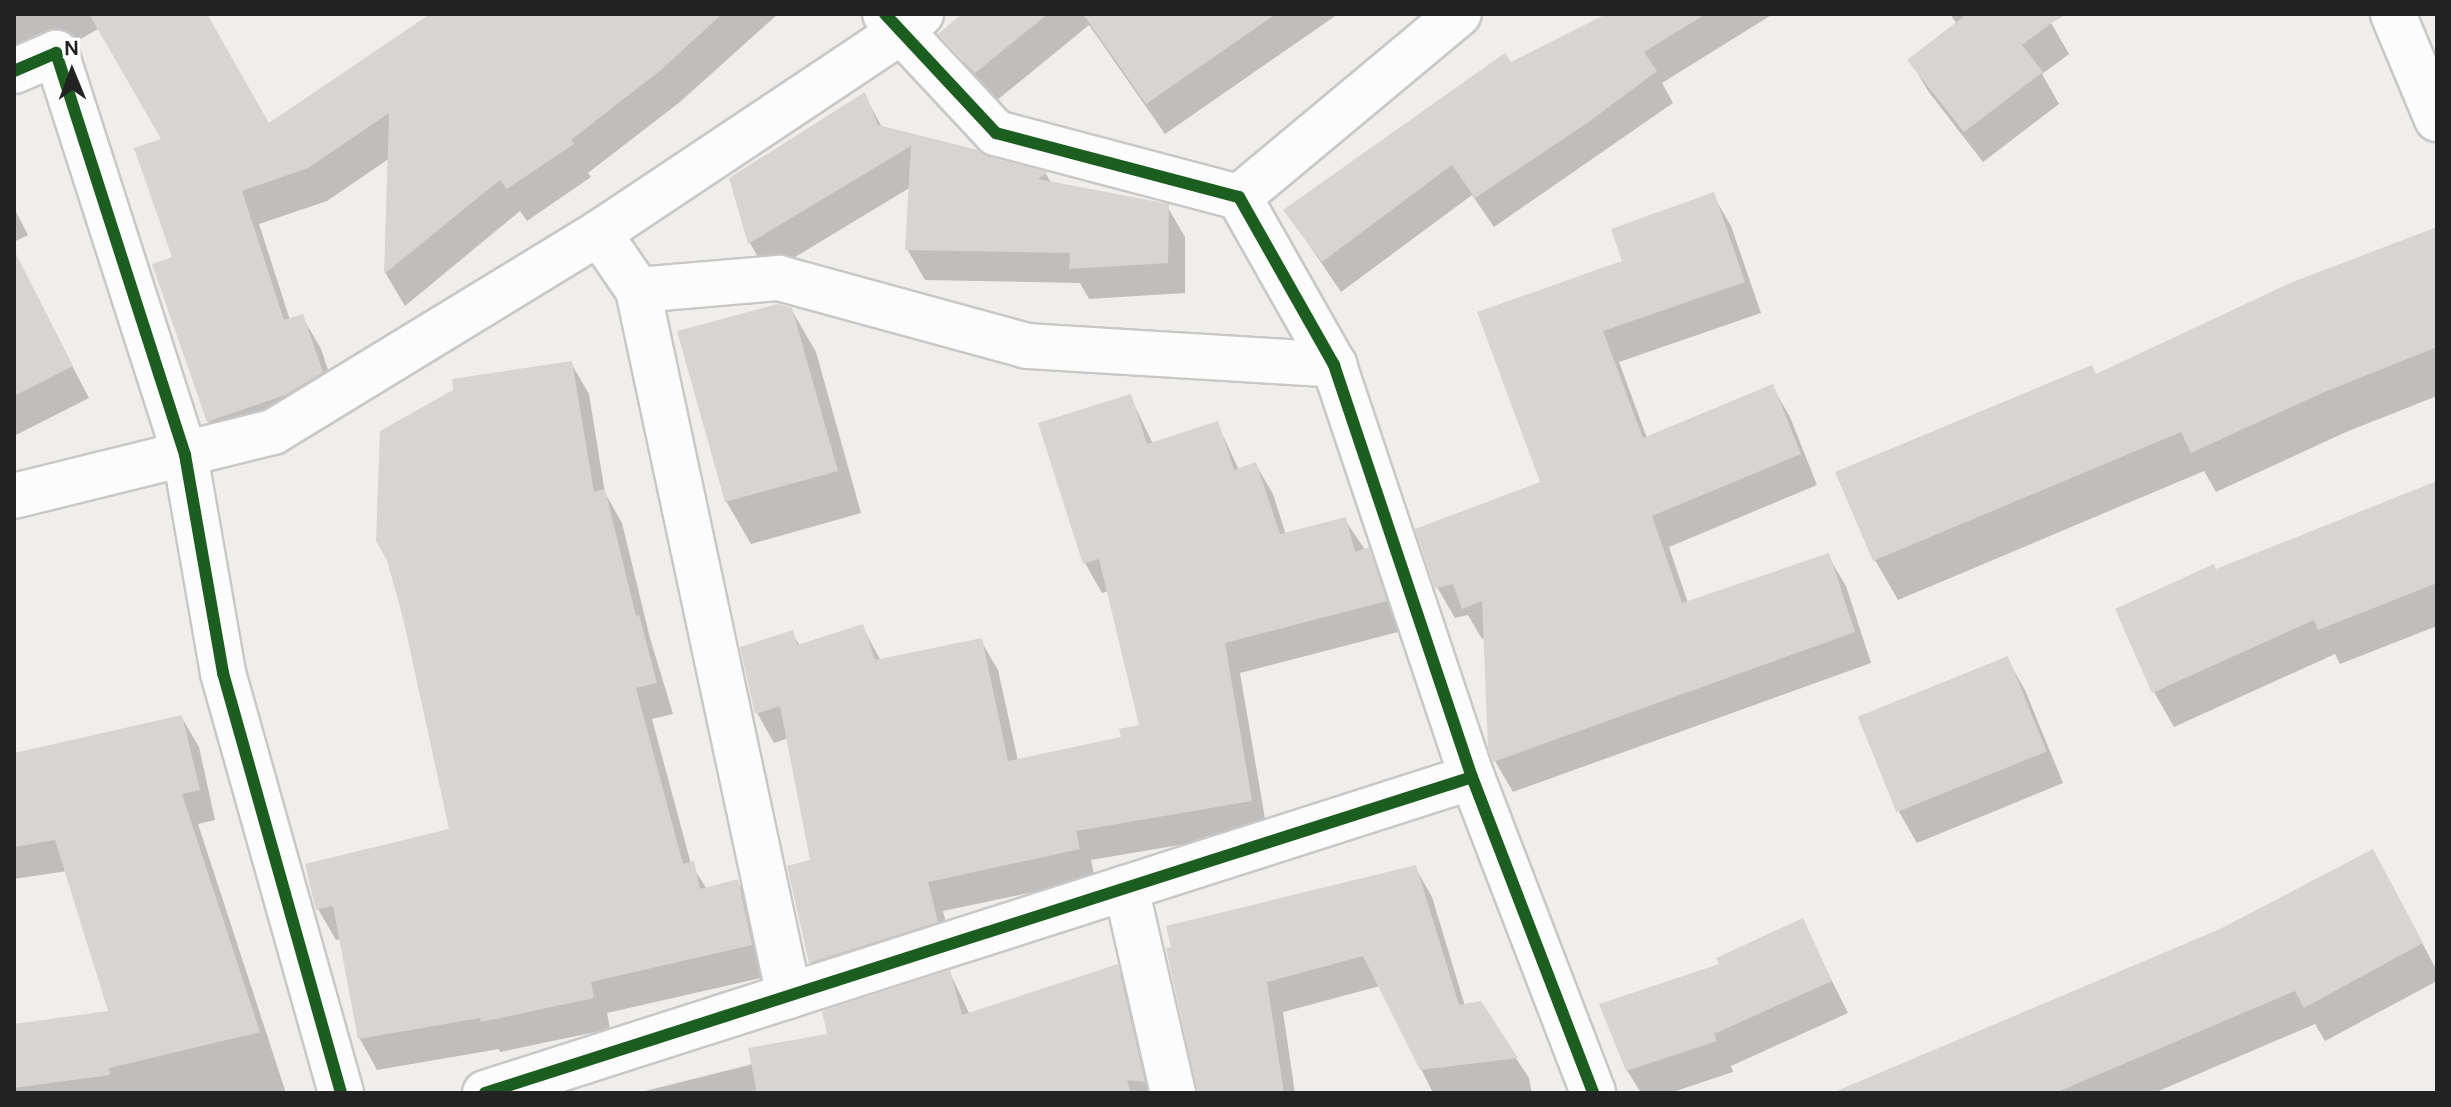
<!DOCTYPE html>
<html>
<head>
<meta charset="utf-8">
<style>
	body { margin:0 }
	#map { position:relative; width:2451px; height:1107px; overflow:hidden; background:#f0eeeb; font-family:Karla,sans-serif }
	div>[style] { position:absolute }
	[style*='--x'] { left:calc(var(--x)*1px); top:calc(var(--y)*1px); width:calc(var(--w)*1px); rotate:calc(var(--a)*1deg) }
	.shadow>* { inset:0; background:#0003 }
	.building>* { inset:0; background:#d7d4d2; transform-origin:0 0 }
	.roads { filter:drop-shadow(2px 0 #c9c8c7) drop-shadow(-2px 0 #c9c8c7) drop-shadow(0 2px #c9c8c7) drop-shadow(0 -2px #c9c8c7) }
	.street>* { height:44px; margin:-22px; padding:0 22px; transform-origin:22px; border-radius:22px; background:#fdfcfc }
	.cycleway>* { height:12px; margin:-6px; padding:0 6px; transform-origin:6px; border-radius:6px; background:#1b5e20 }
	span { translate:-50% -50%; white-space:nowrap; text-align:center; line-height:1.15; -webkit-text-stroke:7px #fff; paint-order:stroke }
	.frame { position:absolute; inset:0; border:16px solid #222; pointer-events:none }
	.north { position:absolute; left:32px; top:32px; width:80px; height:80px; -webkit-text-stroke:6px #fff; paint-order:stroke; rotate:359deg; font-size:22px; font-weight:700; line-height:32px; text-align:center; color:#222 }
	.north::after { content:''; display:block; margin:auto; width:28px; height:36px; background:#222; clip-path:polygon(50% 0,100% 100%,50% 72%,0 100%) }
</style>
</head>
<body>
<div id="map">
	<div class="shadow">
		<i style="clip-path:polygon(14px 14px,205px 14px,269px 125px,434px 14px,778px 14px,680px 102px,588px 173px,591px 177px,527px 221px,520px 211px,405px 306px,386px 274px,390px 158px,327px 201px,259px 224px,290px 320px,302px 316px,321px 349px,340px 406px,227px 453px,208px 421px,174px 259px,164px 140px,100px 28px,45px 59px,14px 53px)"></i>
		<i style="clip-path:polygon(965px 14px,1338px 14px,1165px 134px,1089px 25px,996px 101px,963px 61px,946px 30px)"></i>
		<i style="clip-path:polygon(1611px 14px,1773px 14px,1662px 83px,1673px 103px,1494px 227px,1472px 195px,1341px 292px,1286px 211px,1511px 65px)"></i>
		<i style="clip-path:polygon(1950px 14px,2066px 14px,2051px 23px,2069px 54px,2042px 74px,2059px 104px,1983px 162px,1928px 91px,1910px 60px,1957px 24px)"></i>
		<i style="clip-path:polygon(864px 94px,883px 129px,1046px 174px,1052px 184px,1167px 206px,1185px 237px,1185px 293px,1089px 299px,1080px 283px,925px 280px,907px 249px,911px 187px,767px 274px,750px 243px,731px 179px)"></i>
		<i style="clip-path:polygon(1713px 195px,1731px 226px,1761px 313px,1619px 362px,1647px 438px,1772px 386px,1790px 417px,1817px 485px,1669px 547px,1688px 603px,1828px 556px,1846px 586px,1871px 663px,1513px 792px,1495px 761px,1486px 637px,1482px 639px,1468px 615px,1455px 618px,1437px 587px,1542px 483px,1625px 262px)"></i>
		<i style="clip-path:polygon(14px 208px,28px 235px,14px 242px)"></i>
		<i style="clip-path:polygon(2437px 243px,2437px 396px,2346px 432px,2216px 492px,2204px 471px,1898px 600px,1875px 560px,2096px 376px)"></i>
		<i style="clip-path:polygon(37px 299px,89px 398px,14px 436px,14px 310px)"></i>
		<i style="clip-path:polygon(791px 309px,816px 352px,861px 513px,751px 544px,726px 501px)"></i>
		<i style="clip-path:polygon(571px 363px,589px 394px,605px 493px,622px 523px,650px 638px,673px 714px,652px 719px,691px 864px,707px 889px,737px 881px,755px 912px,769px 976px,607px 1013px,610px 1029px,500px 1052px,499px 1049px,377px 1070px,360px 1039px,341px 939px,336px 940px,318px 909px,451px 831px)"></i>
		<i style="clip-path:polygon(1130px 396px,1153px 444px,1217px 423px,1239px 470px,1256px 465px,1273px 494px,1286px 535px,1345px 520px,1385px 579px,1402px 631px,1240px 673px,1267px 830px,1091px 860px,1095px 879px,943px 911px,954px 952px,828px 992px,811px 962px,812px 862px,789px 738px,774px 743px,757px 713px,792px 633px,800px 646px,862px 626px,881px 661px,981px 641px,998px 670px,1018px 761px,1123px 739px,1142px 727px,1109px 591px,1102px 593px,1085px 563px)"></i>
		<i style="clip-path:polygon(2437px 483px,2437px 626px,2340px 664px,2335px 654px,2174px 727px,2154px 692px,2216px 571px)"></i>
		<i style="clip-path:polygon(2007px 659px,2025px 690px,2063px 783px,1917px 843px,1899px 812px)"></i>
		<i style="clip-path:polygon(182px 718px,199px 747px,215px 820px,198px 824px,286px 1093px,14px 1093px,14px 1026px,111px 1013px,67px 871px,14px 879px,14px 783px)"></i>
		<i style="clip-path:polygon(1415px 867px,1432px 897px,1465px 1006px,1480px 1003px,1529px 1078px,1532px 1093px,1433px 1093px,1380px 986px,1283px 1012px,1295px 1093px,1201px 1093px,1168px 950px)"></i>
		<i style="clip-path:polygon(2392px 885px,2437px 971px,2437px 981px,2325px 1041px,2315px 1024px,2154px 1093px,1833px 1093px)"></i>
		<i style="clip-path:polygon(1802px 921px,1848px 1013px,1731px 1066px,1733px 1072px,1670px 1093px,1641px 1093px,1627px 1070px)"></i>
		<i style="clip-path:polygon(1117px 967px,1134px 996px,1156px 1093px,637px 1093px,753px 1064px,830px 1036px,950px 973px,970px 1015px)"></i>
	</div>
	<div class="building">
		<i style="clip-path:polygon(89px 14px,207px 14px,269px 123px,430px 14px,722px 14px,661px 70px,571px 140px,574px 144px,507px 189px,500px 180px,384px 274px,389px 113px,308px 168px,242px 191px,284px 320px,303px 314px,323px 372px,285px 395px,207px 422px,152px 264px,172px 257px,134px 148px,161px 139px)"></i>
		<i style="clip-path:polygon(962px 14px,1048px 14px,975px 73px,938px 34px)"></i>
		<i style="clip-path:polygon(1083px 14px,1276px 14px,1146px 104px)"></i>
		<i style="clip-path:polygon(1606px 14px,1706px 14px,1644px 52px,1657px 71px,1590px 121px,1475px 198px,1452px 165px,1322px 262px,1283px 210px,1505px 53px,1511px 62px)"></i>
		<i style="clip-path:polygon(1967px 14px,2064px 14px,2022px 45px,2043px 72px,1964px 132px,1907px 60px)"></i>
		<i style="clip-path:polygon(865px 92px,878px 125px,978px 150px,990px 157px,1048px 172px,1038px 179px,1169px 204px,1168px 263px,1069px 269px,1070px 253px,905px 250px,911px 146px,748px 244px,729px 178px)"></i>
		<i style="clip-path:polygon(1714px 192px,1745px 282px,1603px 331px,1643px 438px,1773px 384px,1801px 454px,1652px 516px,1682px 603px,1829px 553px,1855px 632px,1493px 762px,1488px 747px,1482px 601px,1462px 609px,1453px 584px,1435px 588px,1415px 529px,1540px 482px,1477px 312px,1622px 261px,1611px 229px)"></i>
		<i style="clip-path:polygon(2437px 227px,2437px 347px,2322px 393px,2191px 453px,2181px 432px,1873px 561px,1835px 472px,2092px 365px,2096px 374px,2290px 283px)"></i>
		<i style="clip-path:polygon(14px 250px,73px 366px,14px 396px)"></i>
		<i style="clip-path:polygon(778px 304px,792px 308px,838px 471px,725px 502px,677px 331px)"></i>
		<i style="clip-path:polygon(572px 361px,594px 492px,605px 489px,636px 616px,639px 615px,657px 683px,636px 688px,683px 864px,694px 861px,700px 889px,738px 879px,752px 945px,591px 982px,594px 998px,481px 1022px,480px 1018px,358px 1039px,333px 906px,316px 910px,305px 864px,449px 829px,404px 622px,387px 560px,376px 541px,380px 431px,453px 390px,452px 379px)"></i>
		<i style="clip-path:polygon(1131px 394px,1147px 444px,1218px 421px,1234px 470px,1256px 462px,1280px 534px,1346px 517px,1355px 552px,1369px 547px,1387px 601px,1225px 643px,1252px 801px,1076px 831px,1080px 849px,928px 882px,938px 922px,809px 963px,787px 866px,810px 860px,780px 706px,755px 714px,740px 647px,793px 630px,797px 645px,863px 624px,875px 660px,982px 638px,1008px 761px,1121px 737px,1119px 729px,1139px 725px,1099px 559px,1083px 564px,1038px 423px)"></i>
		<i style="clip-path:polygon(2437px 481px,2437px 583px,2318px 630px,2314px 620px,2152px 693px,2115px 609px,2214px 564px,2216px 569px)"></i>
		<i style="left:2008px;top:656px;width:103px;height:162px;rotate:68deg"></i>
		<i style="clip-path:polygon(182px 715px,200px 790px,182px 794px,260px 1032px,109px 1068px,110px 1075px,14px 1088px,14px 1024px,108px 1011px,55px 840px,14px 847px,14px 753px)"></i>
		<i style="clip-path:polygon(2373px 849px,2423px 943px,2304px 1008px,2295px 991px,2055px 1093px,1832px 1093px,2220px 929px)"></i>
		<i style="clip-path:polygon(1416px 865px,1459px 1005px,1481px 1001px,1518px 1058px,1420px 1070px,1363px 956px,1267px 982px,1284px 1093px,1197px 1091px,1166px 948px,1171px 947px,1166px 926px)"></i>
		<i style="clip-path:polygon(1803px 918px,1832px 981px,1714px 1034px,1717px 1041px,1626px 1071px,1599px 1004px,1719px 964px,1716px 958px)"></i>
		<i style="clip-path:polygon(1118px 964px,1145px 1082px,1127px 1080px,1131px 1093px,757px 1093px,748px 1048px,827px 1034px,822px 1011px,950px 970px,962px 1015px)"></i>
	</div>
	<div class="roads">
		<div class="street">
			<i style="--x:885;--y:14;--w:163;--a:47"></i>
			<i style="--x:996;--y:133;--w:251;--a:14.8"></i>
			<i style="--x:1239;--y:197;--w:193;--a:60.5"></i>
			<i style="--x:1334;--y:365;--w:434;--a:71.5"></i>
			<i style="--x:1472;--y:777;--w:338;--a:69"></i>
			<i style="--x:2393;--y:14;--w:114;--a:67.3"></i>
			<i style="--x:14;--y:71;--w:46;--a:-23.2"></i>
			<i style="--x:56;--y:53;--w:422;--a:72.2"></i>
			<i style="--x:185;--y:455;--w:221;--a:80.1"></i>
			<i style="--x:223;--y:673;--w:436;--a:74.3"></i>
			<i style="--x:1239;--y:197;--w:286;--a:-39.8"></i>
			<i style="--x:599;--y:233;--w:69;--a:55.6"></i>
			<i style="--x:638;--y:290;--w:722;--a:77.93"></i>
			<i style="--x:638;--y:290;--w:142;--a:-4.9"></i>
			<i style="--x:779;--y:278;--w:257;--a:15.3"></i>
			<i style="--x:1027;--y:346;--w:308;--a:3.5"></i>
			<i style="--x:14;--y:496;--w:267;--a:-13.9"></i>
			<i style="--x:273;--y:432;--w:382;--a:-31.4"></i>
			<i style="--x:599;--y:233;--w:362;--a:-33.7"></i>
			<i style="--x:900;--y:32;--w:28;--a:-41"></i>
			<i style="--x:1126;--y:888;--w:210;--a:77.1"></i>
			<i style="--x:485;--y:1093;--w:1036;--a:-17.75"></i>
		</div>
	</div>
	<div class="cycleway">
		<i style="--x:885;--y:14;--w:163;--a:47"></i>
		<i style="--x:996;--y:133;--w:251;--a:14.8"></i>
		<i style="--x:1239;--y:197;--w:193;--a:60.5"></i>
		<i style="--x:1334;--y:365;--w:434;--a:71.5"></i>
		<i style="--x:1472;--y:777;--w:338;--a:69"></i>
		<i style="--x:14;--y:71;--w:46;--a:-23.2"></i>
		<i style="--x:56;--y:53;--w:422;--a:72.2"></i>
		<i style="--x:185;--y:455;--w:221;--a:80.1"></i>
		<i style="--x:223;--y:673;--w:436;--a:74.3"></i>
		<i style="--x:485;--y:1093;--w:1036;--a:-17.75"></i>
	</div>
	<div class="frame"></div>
	<div class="north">N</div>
</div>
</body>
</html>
